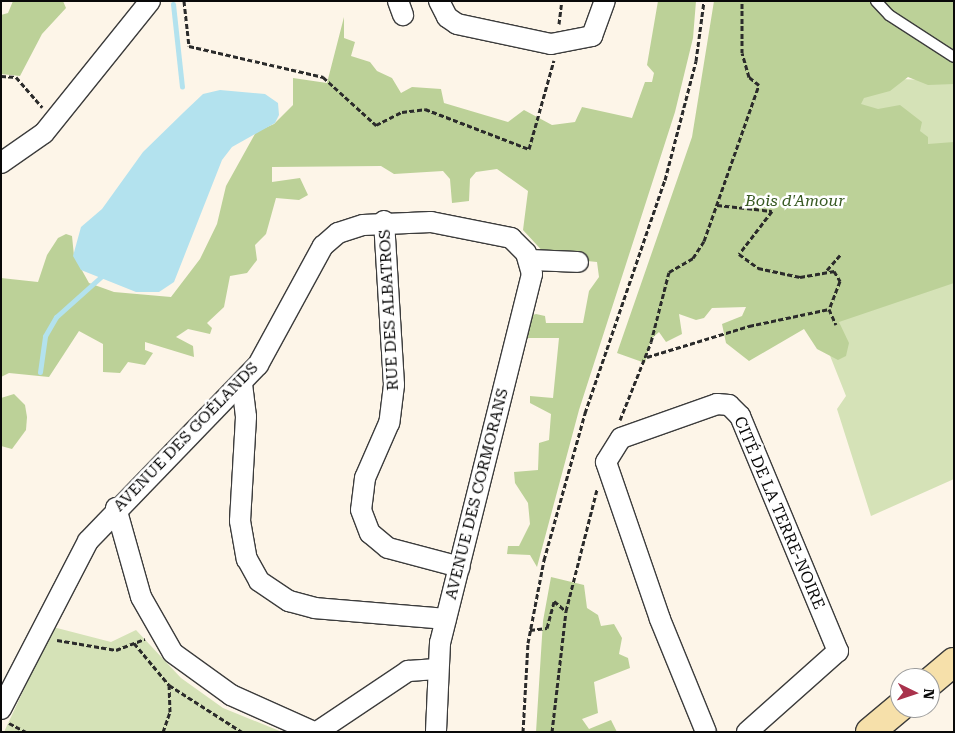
<!DOCTYPE html>
<html>
<head>
<meta charset="utf-8">
<style>
	body { margin:0 }
	#map { position:relative; width:955px; height:733px; overflow:hidden; background:#fdf5e8; font-family:"Roboto Serif",serif }
	div>[style] { position:absolute }
	[style*='--x'] { left:calc(var(--x)*1px); top:calc(var(--y)*1px); width:calc(var(--w)*1px); rotate:calc(var(--a)*1deg) }
	.green>* { inset:0; background:#d5e2b7 }
	.forest>* { inset:0; background:#bcd198 }
	.water>* { inset:0; background:#b3e2ee }
	.stream>* { height:5px; margin:-2.5px; padding:0 2.5px; transform-origin:2.5px; border-radius:2.5px; background:#b3e2ee }
	.path>* { height:3px; margin-top:-1.5px; transform-origin:0; background:repeating-linear-gradient(90deg,#2b2b2b 0 5px,transparent 0 7.5px) }
	.roads { filter:drop-shadow(1px 0 #3c3c3c) drop-shadow(-1px 0 #3c3c3c) drop-shadow(0 1px #3c3c3c) drop-shadow(0 -1px #3c3c3c) }
	.lane>* { height:10px; margin:-5px; padding:0 5px; transform-origin:5px; border-radius:5px; background:#fff }
	.street>* { height:20px; margin:-10px; padding:0 10px; transform-origin:10px; border-radius:10px; background:#fff }
	.secondary>* { height:28px; margin:-14px; padding:0 14px; transform-origin:14px; border-radius:14px; background:#f6e0aa }
	span { translate:-50% -50%; white-space:nowrap; text-align:center; line-height:1.15; -webkit-text-stroke:5px #fff; paint-order:stroke }
	.park-label { font-size:16px; color:#375922; font-style:italic }
	.street-label { font-size:16px; color:#090909 }
	.frame { position:absolute; inset:0; border:2px solid #090909; pointer-events:none }
	.north { position:absolute; left:890px; top:668px; width:50px; height:50px; box-sizing:border-box; background:#fff; border:1px solid #9d9d9d; border-radius:50%; rotate:94deg; font-size:14px; font-weight:700; line-height:20px; text-align:center; color:#090909 }
	.north::after { content:''; display:block; margin:auto; width:18px; height:22px; background:#a9324c; clip-path:polygon(50% 0,100% 100%,50% 72%,0 100%) }
</style>
</head>
<body>
<div id="map">
	<div class="green">
		<i style="clip-path:polygon(899px 79px,954px 81px,954px 228px,850px 100px)"></i>
		<i style="clip-path:polygon(954px 282px,954px 479px,871px 516px,837px 409px,846px 396px,819px 328px)"></i>
		<i style="clip-path:polygon(53px 627px,111px 642px,136px 630px,181px 678px,223px 708px,282px 732px,4px 732px)"></i>
	</div>
	<div class="forest">
		<i style="clip-path:polygon(13px 1px,63px 1px,66px 8px,42px 34px,20px 76px,1px 74px,1px 15px,8px 13px)"></i>
		<i style="clip-path:polygon(658px 1px,696px 1px,693px 38px,675px 112px,579px 410px,537px 567px,530px 555px,507px 554px,508px 546px,519px 546px,530px 524px,528px 503px,515px 483px,514px 472px,538px 470px,539px 443px,549px 440px,551px 414px,530px 403px,530px 396px,553px 398px,559px 338px,524px 338px,530px 316px,536px 314px,545px 316px,546px 323px,583px 323px,589px 291px,599px 277px,597px 262px,548px 257px,523px 230px,528px 191px,497px 169px,476px 172px,470px 179px,469px 201px,452px 203px,450px 179px,443px 171px,394px 174px,381px 166px,272px 167px,272px 182px,300px 178px,308px 195px,299px 200px,276px 198px,266px 234px,255px 245px,257px 260px,247px 273px,230px 276px,224px 307px,207px 323px,212px 328px,210px 334px,188px 329px,176px 337px,193px 346px,194px 357px,145px 342px,145px 350px,153px 353px,145px 365px,128px 362px,120px 373px,103px 372px,103px 344px,79px 331px,49px 377px,9px 373px,1px 377px,1px 278px,38px 282px,47px 255px,58px 238px,66px 234px,72px 236px,74px 256px,89px 283px,114px 292px,171px 297px,200px 259px,217px 224px,226px 186px,256px 132px,274px 124px,293px 105px,293px 78px,327px 83px,344px 17px,344px 38px,355px 42px,351px 56px,370px 62px,377px 71px,392px 78px,401px 93px,412px 87px,441px 89px,444px 103px,508px 122px,524px 110px,552px 125px,575px 122px,582px 107px,632px 118px,645px 82px,652px 82px,654px 73px,647px 65px)"></i>
		<i style="clip-path:polygon(714px 1px,954px 1px,954px 84px,928px 85px,908px 77px,890px 91px,864px 98px,861px 104px,878px 109px,900px 105px,922px 122px,920px 131px,928px 137px,928px 144px,954px 142px,954px 283px,839px 322px,849px 343px,846px 356px,838px 360px,817px 349px,804px 329px,749px 361px,726px 343px,722px 324px,742px 316px,746px 307px,712px 308px,704px 318px,696px 320px,679px 314px,682px 334px,666px 342px,659px 332px,651px 339px,645px 363px,617px 353px,692px 137px)"></i>
		<i style="clip-path:polygon(14px 394px,25px 405px,27px 417px,26px 430px,12px 449px,1px 446px,1px 398px)"></i>
		<i style="clip-path:polygon(551px 577px,584px 585px,587px 608px,598px 615px,601px 626px,614px 624px,622px 638px,619px 654px,628px 658px,630px 668px,594px 682px,598px 713px,582px 719px,589px 729px,611px 720px,617px 732px,536px 732px,543px 621px)"></i>
	</div>
	<div class="water">
		<i style="clip-path:polygon(220px 90px,265px 94px,278px 103px,279px 115px,275px 123px,232px 147px,222px 160px,174px 282px,159px 292px,136px 292px,81px 270px,73px 256px,81px 227px,102px 209px,143px 152px,184px 112px,203px 94px)"></i>
	</div>
	<div class="stream">
		<i style="--x:173;--y:4;--w:83;--a:83.8"></i>
		<i style="--x:40;--y:372;--w:36;--a:-82"></i>
		<i style="--x:45;--y:336;--w:22;--a:-60"></i>
		<i style="--x:56;--y:317;--w:63;--a:-41.8"></i>
	</div>
	<div class="path">
		<i style="--x:184;--y:1;--w:45;--a:83.7"></i>
		<i style="--x:189;--y:46;--w:138;--a:13"></i>
		<i style="--x:323;--y:77;--w:72;--a:42.2"></i>
		<i style="--x:376;--y:125;--w:29;--a:-27"></i>
		<i style="--x:402;--y:112;--w:23;--a:-7"></i>
		<i style="--x:425;--y:109;--w:111;--a:21"></i>
		<i style="--x:529;--y:149;--w:92;--a:-74.3"></i>
		<i style="--x:559;--y:24;--w:23;--a:-83"></i>
		<i style="--x:1;--y:76;--w:15;--a:4"></i>
		<i style="--x:16;--y:77;--w:40;--a:49"></i>
		<i style="--x:717;--y:205;--w:55;--a:6.2"></i>
		<i style="--x:772;--y:211;--w:54;--a:127.5"></i>
		<i style="--x:739;--y:254;--w:24;--a:36"></i>
		<i style="--x:758;--y:268;--w:43;--a:12.1"></i>
		<i style="--x:800;--y:277;--w:35;--a:-10"></i>
		<i style="--x:834;--y:271;--w:12;--a:59"></i>
		<i style="--x:840;--y:281;--w:30;--a:111"></i>
		<i style="--x:827;--y:270;--w:20;--a:-49"></i>
		<i style="--x:647;--y:357;--w:107;--a:-16.9"></i>
		<i style="--x:749;--y:326;--w:82;--a:-12"></i>
		<i style="--x:829;--y:309;--w:17;--a:66"></i>
		<i style="--x:620;--y:420;--w:84;--a:-68.3"></i>
		<i style="--x:651;--y:342;--w:72;--a:-75.6"></i>
		<i style="--x:669;--y:272;--w:28;--a:-30"></i>
		<i style="--x:693;--y:258;--w:20;--a:-57"></i>
		<i style="--x:704;--y:241;--w:165;--a:-70.6"></i>
		<i style="--x:759;--y:85;--w:13;--a:-141"></i>
		<i style="--x:749;--y:77;--w:25;--a:-106"></i>
		<i style="--x:742;--y:53;--w:52;--a:-90"></i>
		<i style="--x:530;--y:630;--w:17;--a:-7"></i>
		<i style="--x:547;--y:628;--w:28;--a:-75"></i>
		<i style="--x:554;--y:601;--w:16;--a:40"></i>
		<i style="--x:57;--y:640;--w:60;--a:9.6"></i>
		<i style="--x:116;--y:650;--w:31;--a:-21"></i>
		<i style="--x:134;--y:643;--w:55;--a:50.2"></i>
		<i style="--x:169;--y:685;--w:87;--a:32.8"></i>
		<i style="--x:9;--y:723;--w:19;--a:28"></i>
		<i style="--x:163;--y:732;--w:21;--a:-71"></i>
		<i style="--x:170;--y:712;--w:26;--a:-92"></i>
		<i style="--x:523;--y:732;--w:89;--a:-86.8"></i>
		<i style="--x:528;--y:643;--w:85;--a:-79.1"></i>
		<i style="--x:544;--y:560;--w:153;--a:-74.4"></i>
		<i style="--x:585;--y:413;--w:246;--a:-71.1"></i>
		<i style="--x:665;--y:180;--w:123;--a:-75.4"></i>
		<i style="--x:696;--y:61;--w:61;--a:-82.4"></i>
		<i style="--x:552;--y:732;--w:122;--a:-83.4"></i>
		<i style="--x:566;--y:611;--w:126;--a:-75.7"></i>
	</div>
	<div class="roads">
		<div class="lane">
			<i style="--x:876;--y:1;--w:19;--a:47"></i>
			<i style="--x:889;--y:15;--w:77;--a:32.9"></i>
		</div>
		<div class="street">
			<i style="--x:398;--y:1;--w:15;--a:70"></i>
			<i style="--x:439;--y:1;--w:18;--a:63"></i>
			<i style="--x:447;--y:17;--w:12;--a:35"></i>
			<i style="--x:457;--y:24;--w:96;--a:12"></i>
			<i style="--x:551;--y:44;--w:42;--a:-11"></i>
			<i style="--x:592;--y:36;--w:37;--a:-70"></i>
			<i style="--x:1;--y:163;--w:52;--a:-34.9"></i>
			<i style="--x:44;--y:133;--w:169;--a:-51.2"></i>
			<i style="--x:384;--y:221;--w:164;--a:86.5"></i>
			<i style="--x:394;--y:385;--w:38;--a:97"></i>
			<i style="--x:389;--y:423;--w:60;--a:113.6"></i>
			<i style="--x:365;--y:478;--w:32;--a:97"></i>
			<i style="--x:361;--y:510;--w:25;--a:69"></i>
			<i style="--x:370;--y:533;--w:23;--a:40"></i>
			<i style="--x:388;--y:548;--w:74;--a:14.8"></i>
			<i style="--x:529;--y:260;--w:49;--a:2.3"></i>
			<i style="--x:242;--y:384;--w:33;--a:83"></i>
			<i style="--x:246;--y:417;--w:104;--a:93.3"></i>
			<i style="--x:240;--y:521;--w:39;--a:80"></i>
			<i style="--x:247;--y:559;--w:25;--a:61"></i>
			<i style="--x:259;--y:581;--w:36;--a:34"></i>
			<i style="--x:289;--y:601;--w:27;--a:15"></i>
			<i style="--x:315;--y:608;--w:131;--a:4.8"></i>
			<i style="--x:116;--y:508;--w:92;--a:74.3"></i>
			<i style="--x:141;--y:597;--w:64;--a:60.3"></i>
			<i style="--x:173;--y:653;--w:72;--a:35.9"></i>
			<i style="--x:231;--y:695;--w:91;--a:24"></i>
			<i style="--x:1;--y:709;--w:189;--a:-62.6"></i>
			<i style="--x:88;--y:541;--w:245;--a:-46"></i>
			<i style="--x:258;--y:365;--w:136;--a:-61.4"></i>
			<i style="--x:323;--y:246;--w:20;--a:-41"></i>
			<i style="--x:338;--y:233;--w:26;--a:-18"></i>
			<i style="--x:363;--y:225;--w:68;--a:-2.5"></i>
			<i style="--x:431;--y:222;--w:82;--a:11.3"></i>
			<i style="--x:511;--y:238;--w:21;--a:45"></i>
			<i style="--x:526;--y:253;--w:22;--a:74"></i>
			<i style="--x:532;--y:274;--w:380;--a:104"></i>
			<i style="--x:440;--y:643;--w:89;--a:92.6"></i>
			<i style="--x:317;--y:732;--w:110;--a:-33.8"></i>
			<i style="--x:408;--y:671;--w:29;--a:-4"></i>
			<i style="--x:706;--y:732;--w:122;--a:-112.2"></i>
			<i style="--x:660;--y:619;--w:166;--a:-109"></i>
			<i style="--x:606;--y:462;--w:28;--a:-58"></i>
			<i style="--x:621;--y:438;--w:102;--a:-19.5"></i>
			<i style="--x:717;--y:404;--w:12;--a:5"></i>
			<i style="--x:729;--y:405;--w:16;--a:45"></i>
			<i style="--x:740;--y:416;--w:255;--a:67.4"></i>
			<i style="--x:838;--y:651;--w:122;--a:138.3"></i>
		</div>
		<div class="secondary">
			<i style="--x:930;--y:682;--w:31;--a:-40"></i>
			<i style="--x:870;--y:732;--w:39;--a:-40"></i>
		</div>
	</div>
	<div class="park-label">
		<span style="left:795px;top:201px">Bois d'Amour</span>
	</div>
	<div class="street-label">
		<span style="left:389px;top:310px;rotate:-93deg">RUE DES ALBATROS</span>
		<span style="left:186px;top:437px;rotate:-46deg">AVENUE DES GOÉLANDS</span>
		<span style="left:477px;top:494px;rotate:-76deg">AVENUE DES CORMORANS</span>
		<span style="left:779px;top:513px;rotate:67deg">CITÉ DE LA TERRE-NOIRE</span>
	</div>
	<div class="frame"></div>
	<div class="north">N</div>
</div>
</body>
</html>
